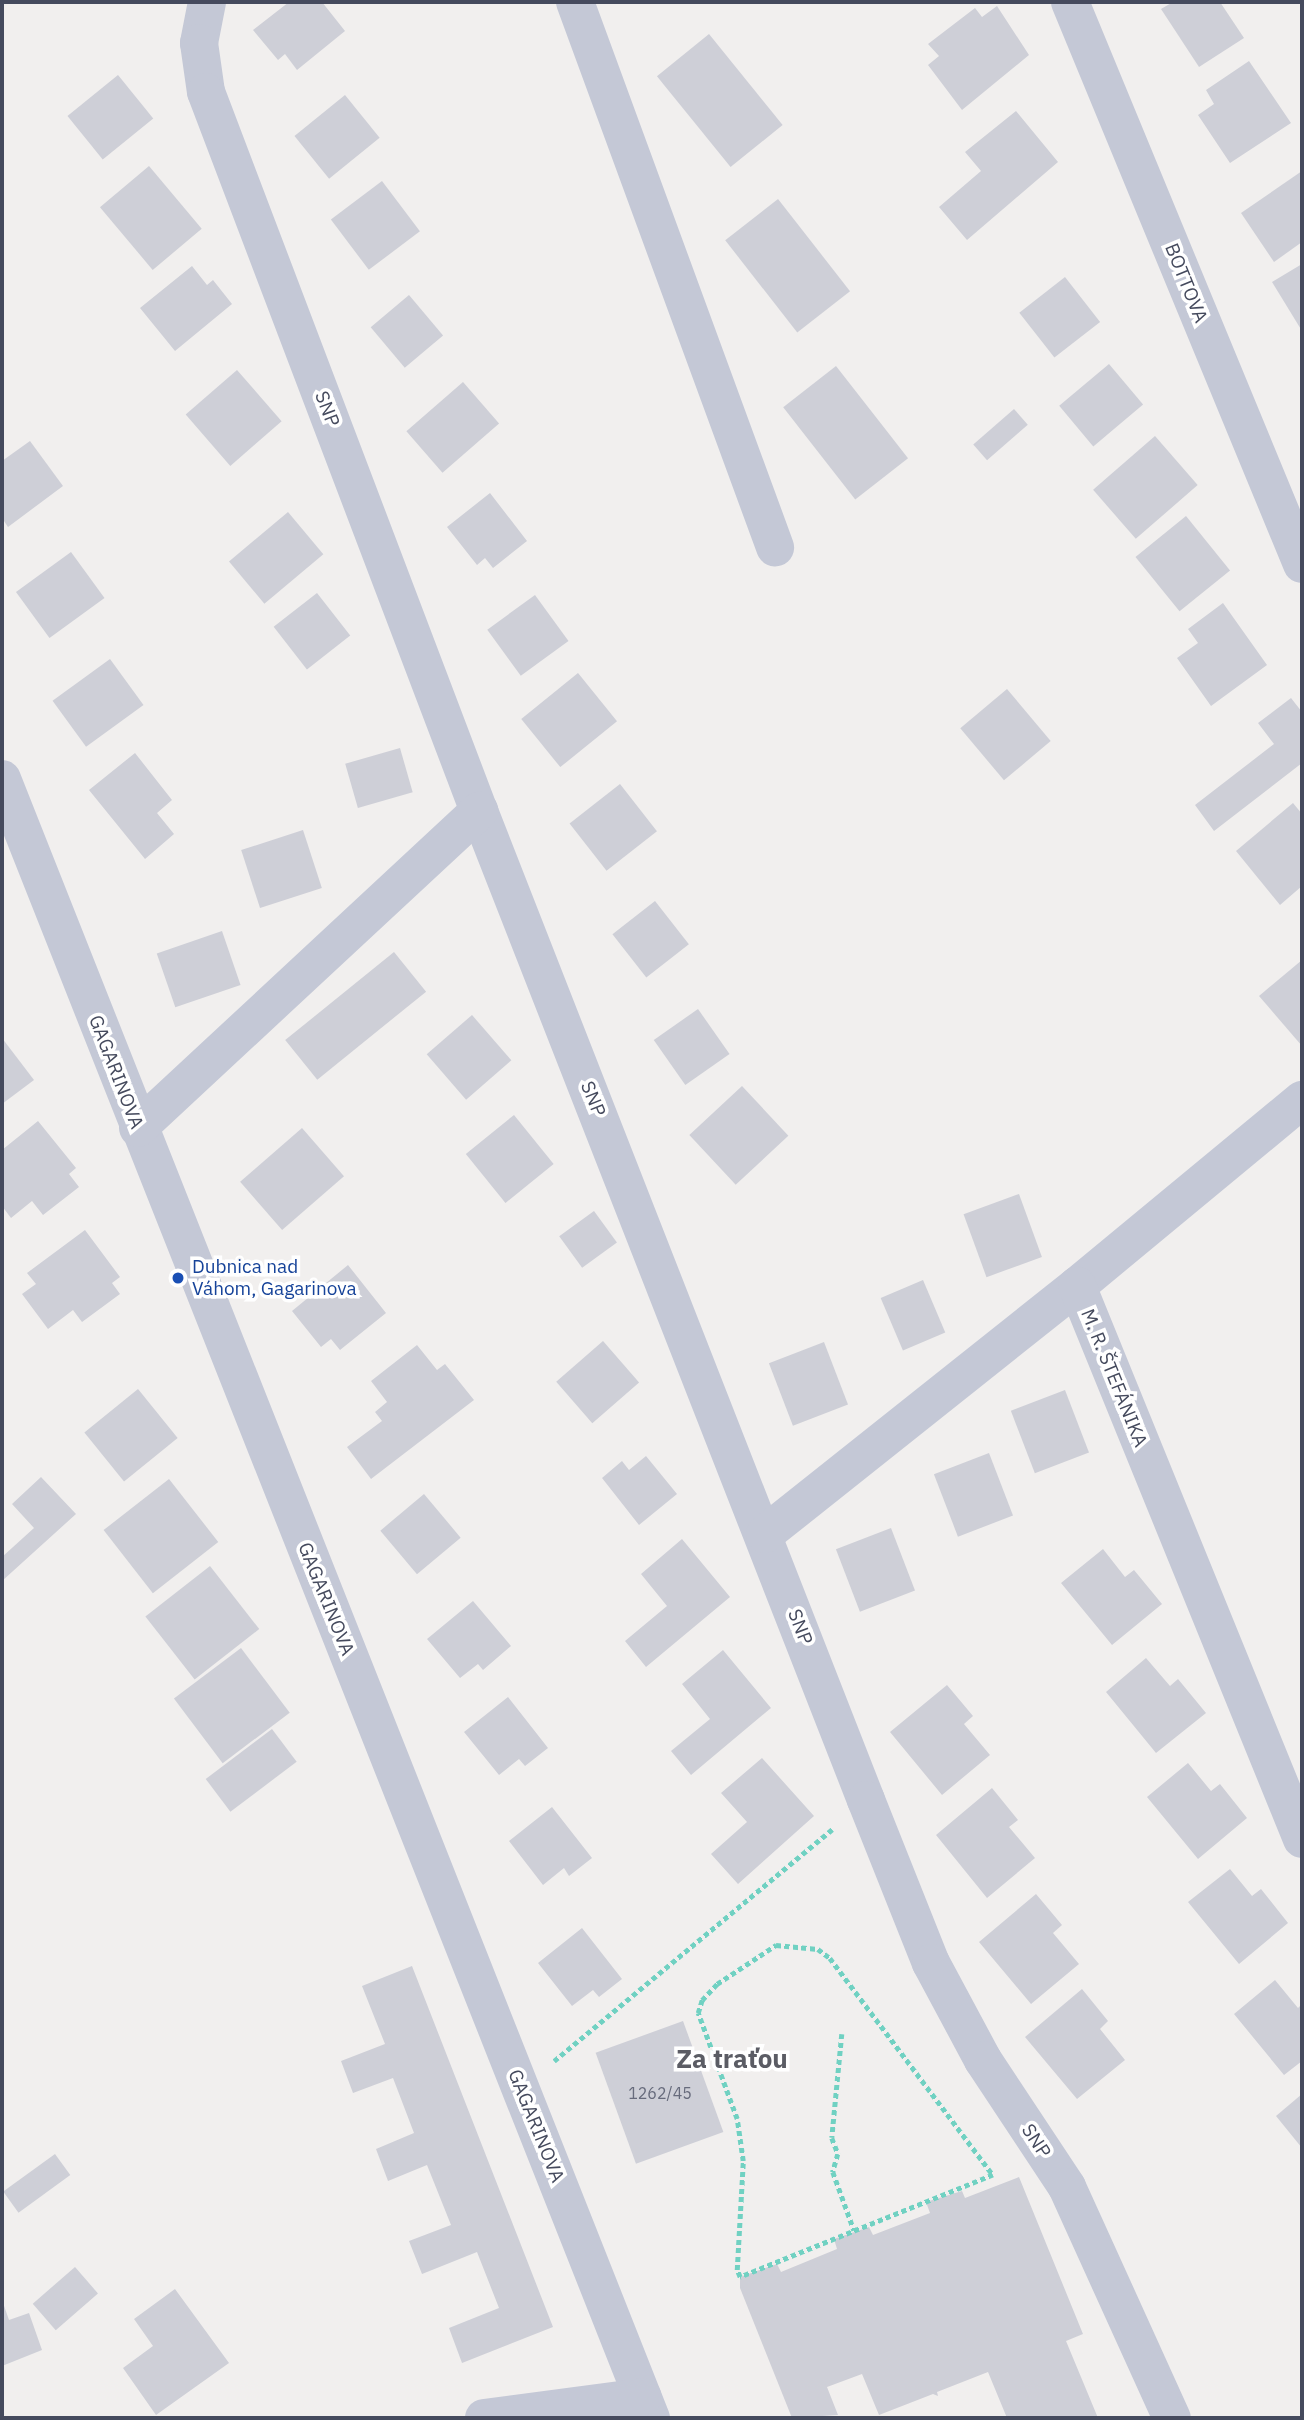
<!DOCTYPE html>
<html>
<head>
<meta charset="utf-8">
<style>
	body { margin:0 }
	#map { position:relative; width:1304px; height:2420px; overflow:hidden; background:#f1efee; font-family:"IBM Plex Sans",sans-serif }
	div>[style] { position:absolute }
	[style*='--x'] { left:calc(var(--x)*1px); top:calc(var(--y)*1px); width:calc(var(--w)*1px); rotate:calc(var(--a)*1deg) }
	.building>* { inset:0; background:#cecfd7; transform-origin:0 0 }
	.path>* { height:4.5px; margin-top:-2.25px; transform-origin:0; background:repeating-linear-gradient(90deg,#70d1c2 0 5px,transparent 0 8.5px) }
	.minor>* { height:38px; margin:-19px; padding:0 19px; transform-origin:19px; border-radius:19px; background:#c4c8d6 }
	.dots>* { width:19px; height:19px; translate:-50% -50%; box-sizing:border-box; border:4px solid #fff; border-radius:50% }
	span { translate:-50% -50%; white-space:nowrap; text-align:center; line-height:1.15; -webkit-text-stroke:7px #fff; paint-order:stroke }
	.number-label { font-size:16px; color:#676b7c }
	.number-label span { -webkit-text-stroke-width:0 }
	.street-label { font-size:19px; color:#454a5d }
	.transit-label { font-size:19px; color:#164399 }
	.left { translate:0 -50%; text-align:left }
	.district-label { font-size:26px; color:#5b5c64; font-weight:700 }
	.frame { position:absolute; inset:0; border:4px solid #454a5d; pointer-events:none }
</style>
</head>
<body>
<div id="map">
	<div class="building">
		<i style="clip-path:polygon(289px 2px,322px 2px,345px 31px,297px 70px,285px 54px,278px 60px,253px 30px)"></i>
		<i style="clip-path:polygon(1173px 2px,1220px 2px,1244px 38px,1199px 67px,1161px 9px)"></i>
		<i style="clip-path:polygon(997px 6px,1029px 55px,962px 110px,928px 65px,939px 56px,928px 44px,975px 8px,982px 17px)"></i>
		<i style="left:709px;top:34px;width:117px;height:67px;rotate:51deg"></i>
		<i style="clip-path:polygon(1249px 61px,1291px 123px,1230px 163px,1198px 115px,1214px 104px,1206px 90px)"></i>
		<i style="left:118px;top:75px;width:56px;height:65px;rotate:51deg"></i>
		<i style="left:345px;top:95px;width:55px;height:65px;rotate:51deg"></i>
		<i style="clip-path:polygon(1016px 111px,1058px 162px,967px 240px,939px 207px,981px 171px,965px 152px)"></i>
		<i style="left:149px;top:166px;width:82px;height:64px;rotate:50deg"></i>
		<i style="clip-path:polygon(1302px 171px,1302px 242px,1274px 262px,1241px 213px)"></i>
		<i style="left:382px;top:181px;width:63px;height:64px;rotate:53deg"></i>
		<i style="left:778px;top:199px;width:117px;height:67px;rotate:52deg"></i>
		<i style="clip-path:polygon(1302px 264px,1302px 331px,1272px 282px)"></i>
		<i style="clip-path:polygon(192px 266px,207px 285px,213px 280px,232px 304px,175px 351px,140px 308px)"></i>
		<i style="left:1065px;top:277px;width:57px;height:58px;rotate:52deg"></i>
		<i style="left:409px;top:295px;width:53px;height:50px;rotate:50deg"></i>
		<i style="left:1109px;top:364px;width:53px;height:65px;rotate:50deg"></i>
		<i style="left:836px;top:366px;width:117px;height:67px;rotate:52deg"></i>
		<i style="left:237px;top:370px;width:68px;height:68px;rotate:49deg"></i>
		<i style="left:463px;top:382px;width:55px;height:75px;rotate:49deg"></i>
		<i style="left:1014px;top:409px;width:21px;height:54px;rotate:49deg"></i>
		<i style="left:1155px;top:436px;width:65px;height:82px;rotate:49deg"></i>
		<i style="clip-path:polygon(30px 441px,63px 486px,8px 527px,2px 518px,2px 461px)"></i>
		<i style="clip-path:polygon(490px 493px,527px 541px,493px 568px,485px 558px,477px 565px,447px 527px)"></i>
		<i style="left:288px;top:512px;width:55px;height:77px;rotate:50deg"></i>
		<i style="left:1186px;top:516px;width:70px;height:65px;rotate:51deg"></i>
		<i style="left:71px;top:552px;width:57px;height:68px;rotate:54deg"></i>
		<i style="left:317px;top:593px;width:54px;height:55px;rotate:52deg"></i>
		<i style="left:535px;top:595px;width:57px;height:59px;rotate:54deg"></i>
		<i style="clip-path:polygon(1223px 603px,1267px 665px,1211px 706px,1177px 658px,1198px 643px,1188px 629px)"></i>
		<i style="left:110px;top:659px;width:57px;height:71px;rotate:54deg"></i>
		<i style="left:578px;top:673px;width:62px;height:73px;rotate:51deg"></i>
		<i style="left:1007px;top:689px;width:68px;height:61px;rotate:50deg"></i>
		<i style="clip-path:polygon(1291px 698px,1302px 712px,1302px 763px,1214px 831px,1195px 805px,1274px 744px,1258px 723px)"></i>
		<i style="left:400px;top:748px;width:46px;height:57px;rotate:74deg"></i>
		<i style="clip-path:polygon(135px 753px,172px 800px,157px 813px,174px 834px,145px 859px,89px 790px)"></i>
		<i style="left:620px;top:784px;width:60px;height:64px;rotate:52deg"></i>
		<i style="clip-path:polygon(1293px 803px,1302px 814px,1302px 886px,1280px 905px,1236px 851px)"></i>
		<i style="left:303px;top:830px;width:61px;height:65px;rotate:72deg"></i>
		<i style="left:655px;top:901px;width:55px;height:54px;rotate:52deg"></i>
		<i style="left:222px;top:931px;width:57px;height:69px;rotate:71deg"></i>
		<i style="left:394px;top:952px;width:51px;height:140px;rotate:51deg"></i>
		<i style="clip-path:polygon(1302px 960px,1302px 1046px,1259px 996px)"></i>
		<i style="left:698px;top:1009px;width:55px;height:54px;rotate:55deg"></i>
		<i style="left:472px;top:1015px;width:60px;height:60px;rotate:49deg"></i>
		<i style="clip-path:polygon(2px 1038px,34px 1080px,2px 1104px)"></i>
		<i style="left:742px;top:1086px;width:68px;height:72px;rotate:47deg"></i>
		<i style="left:514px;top:1115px;width:63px;height:62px;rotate:51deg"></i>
		<i style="clip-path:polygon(38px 1121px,76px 1168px,69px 1174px,79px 1187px,43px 1215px,32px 1201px,11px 1218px,2px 1206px,2px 1150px)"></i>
		<i style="left:302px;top:1128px;width:64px;height:82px;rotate:49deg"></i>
		<i style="left:1019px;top:1194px;width:67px;height:59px;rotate:70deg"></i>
		<i style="left:594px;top:1211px;width:39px;height:43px;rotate:54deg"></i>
		<i style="clip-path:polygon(85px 1230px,120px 1277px,112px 1283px,120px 1294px,82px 1322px,73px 1310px,48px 1329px,22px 1294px,36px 1284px,27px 1273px)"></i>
		<i style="clip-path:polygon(348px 1265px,386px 1313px,340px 1350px,331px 1339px,321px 1347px,292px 1311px)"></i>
		<i style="left:923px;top:1280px;width:57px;height:46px;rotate:67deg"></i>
		<i style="left:603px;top:1341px;width:55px;height:62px;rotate:49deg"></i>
		<i style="left:824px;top:1342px;width:67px;height:59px;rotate:69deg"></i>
		<i style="clip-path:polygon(417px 1345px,437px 1370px,445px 1364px,474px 1400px,371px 1479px,347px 1447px,382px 1421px,375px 1412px,387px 1402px,371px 1381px)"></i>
		<i style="left:138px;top:1389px;width:63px;height:69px;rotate:51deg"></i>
		<i style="left:1065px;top:1390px;width:67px;height:58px;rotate:69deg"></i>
		<i style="left:989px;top:1453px;width:67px;height:59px;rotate:69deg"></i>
		<i style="clip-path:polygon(646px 1456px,677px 1494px,639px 1525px,602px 1478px,622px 1461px,629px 1470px)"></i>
		<i style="clip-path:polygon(41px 1477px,76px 1514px,2px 1581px,2px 1557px,34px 1528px,12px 1504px)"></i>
		<i style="left:169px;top:1479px;width:80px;height:83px;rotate:52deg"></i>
		<i style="left:424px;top:1494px;width:57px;height:57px;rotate:50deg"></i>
		<i style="left:891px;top:1528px;width:67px;height:59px;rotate:69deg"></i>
		<i style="clip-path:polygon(682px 1539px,730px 1597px,646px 1667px,625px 1641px,667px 1606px,641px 1574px)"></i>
		<i style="clip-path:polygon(1103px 1549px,1125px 1577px,1134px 1570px,1162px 1604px,1112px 1645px,1061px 1583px)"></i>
		<i style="left:210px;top:1566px;width:80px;height:82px;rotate:52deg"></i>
		<i style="clip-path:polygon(473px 1601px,511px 1646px,483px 1670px,478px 1664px,460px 1678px,427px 1639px)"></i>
		<i style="left:241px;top:1648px;width:81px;height:84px;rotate:53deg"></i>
		<i style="clip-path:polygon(723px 1650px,771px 1708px,691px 1775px,671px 1751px,710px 1719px,682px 1684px)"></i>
		<i style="clip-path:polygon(1146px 1658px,1170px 1686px,1178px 1679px,1206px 1713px,1156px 1753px,1106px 1692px)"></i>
		<i style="clip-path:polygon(947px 1685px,973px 1716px,964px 1724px,990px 1755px,942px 1795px,890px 1732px)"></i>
		<i style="clip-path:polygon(508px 1697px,548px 1748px,525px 1766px,519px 1759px,499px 1775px,464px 1732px)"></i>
		<i style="left:272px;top:1729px;width:41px;height:83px;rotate:53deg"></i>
		<i style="clip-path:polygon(762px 1758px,814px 1816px,738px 1884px,711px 1854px,747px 1822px,721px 1793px)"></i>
		<i style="clip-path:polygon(1188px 1763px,1211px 1791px,1220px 1784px,1247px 1818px,1198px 1859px,1147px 1797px)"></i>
		<i style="clip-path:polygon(992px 1788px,1018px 1820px,1009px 1827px,1035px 1858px,987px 1898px,936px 1835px)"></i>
		<i style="clip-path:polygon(552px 1807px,592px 1858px,569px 1876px,564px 1868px,543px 1885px,509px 1841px)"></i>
		<i style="clip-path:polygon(1230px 1869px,1252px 1896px,1261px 1889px,1288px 1923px,1239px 1964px,1188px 1902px)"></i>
		<i style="clip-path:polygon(1036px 1894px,1062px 1925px,1053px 1933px,1079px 1964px,1031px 2004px,979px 1942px)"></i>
		<i style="clip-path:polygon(582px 1928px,622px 1979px,599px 1997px,593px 1990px,572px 2006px,538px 1963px)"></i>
		<i style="clip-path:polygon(412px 1966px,553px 2327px,462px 2363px,449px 2328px,499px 2308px,477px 2252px,422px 2274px,409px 2241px,451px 2225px,427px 2165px,388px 2181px,376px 2149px,414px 2133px,393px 2078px,353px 2093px,341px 2061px,385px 2044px,362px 1986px)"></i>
		<i style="clip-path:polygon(1275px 1980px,1298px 2008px,1302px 2004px,1302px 2061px,1284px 2075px,1234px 2014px)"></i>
		<i style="clip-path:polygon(1082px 1989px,1108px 2021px,1100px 2029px,1125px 2060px,1077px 2099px,1025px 2037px)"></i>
		<i style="left:683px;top:2021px;width:118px;height:93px;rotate:70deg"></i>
		<i style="clip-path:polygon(1302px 2094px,1302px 2148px,1276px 2116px)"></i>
		<i style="left:55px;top:2154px;width:26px;height:64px;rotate:54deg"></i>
		<i style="clip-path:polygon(1019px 2177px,1083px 2334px,1066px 2341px,1098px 2418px,1007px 2418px,988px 2372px,937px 2392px,938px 2396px,933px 2394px,879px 2415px,862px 2374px,827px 2387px,838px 2415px,792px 2418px,740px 2288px,740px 2277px,777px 2264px,781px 2272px,837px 2249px,834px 2239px,869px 2227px,873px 2235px,930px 2213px,926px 2202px,962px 2191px,965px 2198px)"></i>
		<i style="left:75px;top:2267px;width:35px;height:56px;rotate:49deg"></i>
		<i style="clip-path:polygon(175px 2289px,229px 2363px,156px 2415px,123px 2368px,153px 2346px,134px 2319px)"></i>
		<i style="clip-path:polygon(2px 2300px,9px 2320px,29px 2313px,42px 2350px,2px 2366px)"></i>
	</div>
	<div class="path">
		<i style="--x:776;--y:1945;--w:42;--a:5.4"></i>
		<i style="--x:818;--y:1949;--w:15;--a:37"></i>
		<i style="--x:830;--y:1958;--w:271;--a:53.1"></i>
		<i style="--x:993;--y:2175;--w:273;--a:158"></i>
		<i style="--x:740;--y:2277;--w:8;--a:-113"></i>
		<i style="--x:737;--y:2270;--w:109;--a:-86.8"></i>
		<i style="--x:743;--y:2161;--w:42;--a:-98.1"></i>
		<i style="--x:737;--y:2119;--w:113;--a:-110.2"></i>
		<i style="--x:698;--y:2013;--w:14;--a:-73"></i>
		<i style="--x:702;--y:2000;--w:22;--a:-47"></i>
		<i style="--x:717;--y:1984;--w:71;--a:-33.5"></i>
		<i style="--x:842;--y:2034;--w:104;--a:95.5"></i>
		<i style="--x:832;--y:2138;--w:17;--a:69"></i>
		<i style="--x:838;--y:2154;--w:19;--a:106"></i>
		<i style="--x:833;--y:2172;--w:62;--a:70.1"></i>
		<i style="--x:554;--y:2061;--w:362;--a:-39.8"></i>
	</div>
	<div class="minor">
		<i style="--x:207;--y:2;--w:42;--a:101"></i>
		<i style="--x:199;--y:43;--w:49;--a:81.9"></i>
		<i style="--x:206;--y:92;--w:769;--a:69.21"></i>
		<i style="--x:479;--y:811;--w:1062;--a:68.63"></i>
		<i style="--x:866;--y:1800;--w:175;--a:68.3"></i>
		<i style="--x:931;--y:1963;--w:110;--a:61.8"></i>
		<i style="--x:983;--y:2060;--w:152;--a:56.5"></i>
		<i style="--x:1067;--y:2187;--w:254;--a:65.6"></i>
		<i style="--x:575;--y:2;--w:581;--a:69.85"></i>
		<i style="--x:1070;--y:2;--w:608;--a:67.57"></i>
		<i style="--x:2;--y:779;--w:1763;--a:68.4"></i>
		<i style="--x:138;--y:1128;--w:466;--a:-42.9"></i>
		<i style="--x:1077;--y:1286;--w:292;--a:-39.6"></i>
		<i style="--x:765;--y:1534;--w:399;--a:-38.5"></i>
		<i style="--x:1077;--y:1286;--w:597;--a:67.86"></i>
		<i style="--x:484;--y:2418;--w:160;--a:-7.5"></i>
	</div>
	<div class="dots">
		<i style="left:178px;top:1278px;background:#1a4fb4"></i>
	</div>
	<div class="number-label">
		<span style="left:660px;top:2093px">1262/45</span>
	</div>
	<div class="street-label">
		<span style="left:1186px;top:283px;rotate:68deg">BOTTOVA</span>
		<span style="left:327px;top:409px;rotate:69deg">SNP</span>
		<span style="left:116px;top:1072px;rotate:69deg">GAGARINOVA</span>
		<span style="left:593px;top:1099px;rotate:68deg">SNP</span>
		<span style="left:1114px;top:1378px;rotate:68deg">M. R. ŠTEFÁNIKA</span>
		<span style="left:326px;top:1599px;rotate:68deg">GAGARINOVA</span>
		<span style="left:800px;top:1627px;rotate:69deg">SNP</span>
		<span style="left:536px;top:2126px;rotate:68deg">GAGARINOVA</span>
		<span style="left:1036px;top:2141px;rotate:57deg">SNP</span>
	</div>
	<div class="transit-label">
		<span class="left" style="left:192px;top:1278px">Dubnica nad<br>Váhom, Gagarinova</span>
	</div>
	<div class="district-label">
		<span style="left:732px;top:2059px">Za traťou</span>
	</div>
	<div class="frame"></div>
</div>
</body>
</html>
